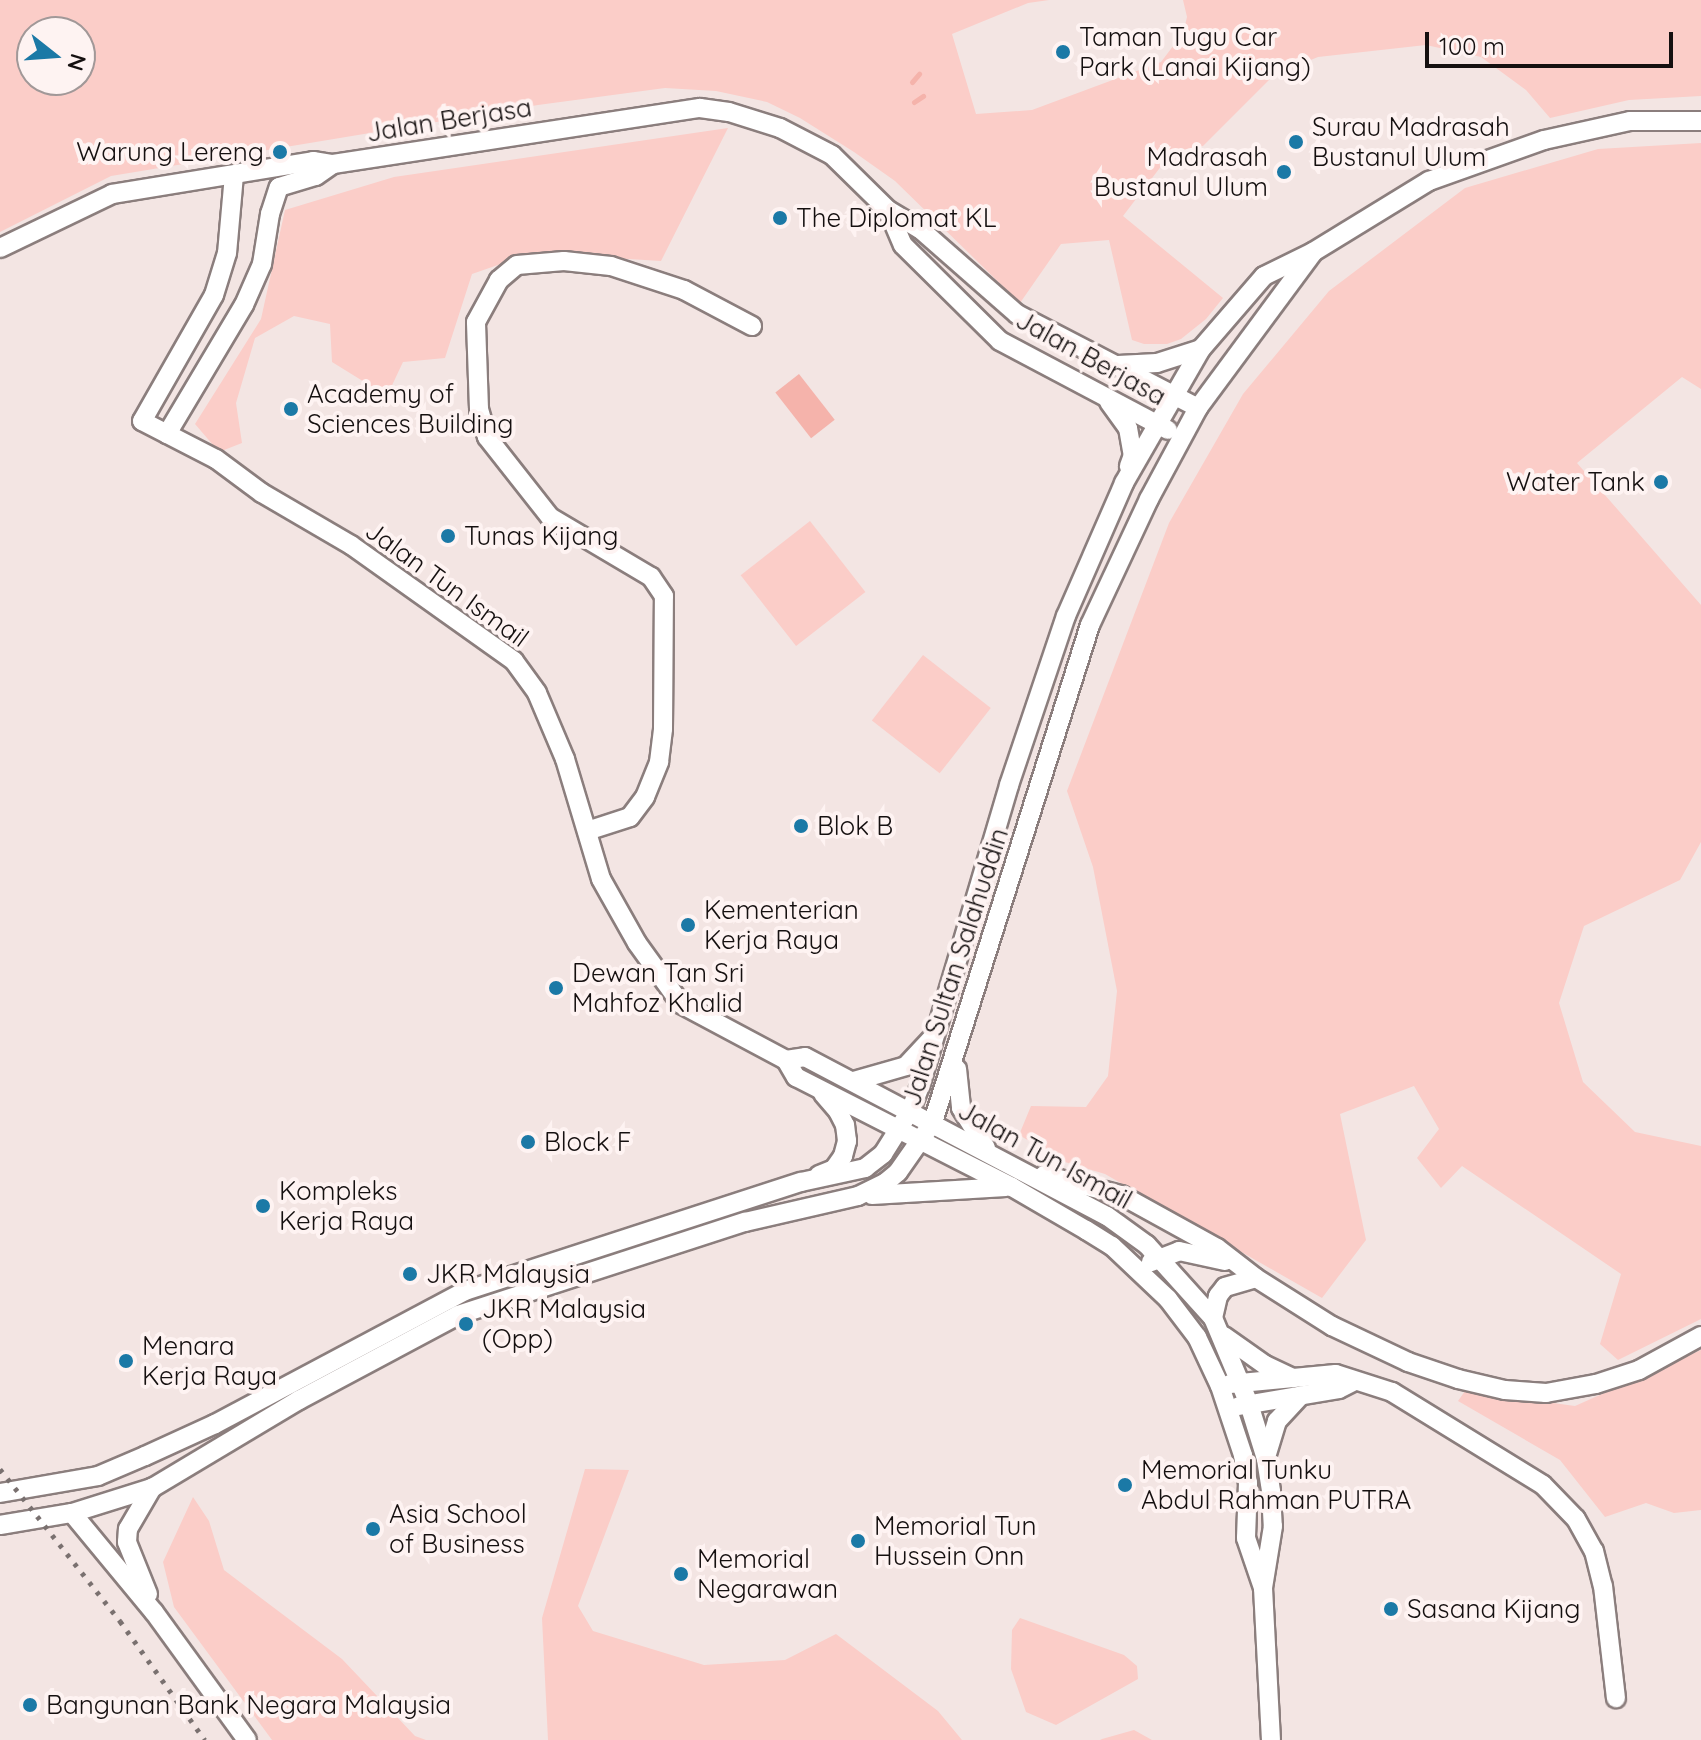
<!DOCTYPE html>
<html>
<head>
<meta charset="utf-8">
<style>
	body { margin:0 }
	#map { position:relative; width:1701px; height:1740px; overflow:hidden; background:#f3e5e3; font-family:Quicksand,sans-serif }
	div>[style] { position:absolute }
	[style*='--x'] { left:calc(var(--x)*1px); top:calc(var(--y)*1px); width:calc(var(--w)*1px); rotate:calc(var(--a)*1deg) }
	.green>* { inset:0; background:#fbcdc8; transform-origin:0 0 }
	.water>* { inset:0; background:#f5b3ab; transform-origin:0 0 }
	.stream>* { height:5px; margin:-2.5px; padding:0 2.5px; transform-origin:2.5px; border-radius:2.5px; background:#f5b3ab }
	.roads { filter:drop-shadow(2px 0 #8b7e7d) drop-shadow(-2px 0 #8b7e7d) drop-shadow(0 2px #8b7e7d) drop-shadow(0 -2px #8b7e7d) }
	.minor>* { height:18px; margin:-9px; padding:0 9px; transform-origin:9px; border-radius:9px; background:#fff }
	.rail>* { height:5px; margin-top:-2.5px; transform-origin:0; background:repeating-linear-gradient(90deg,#79706f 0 4px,transparent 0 12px) }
	.dots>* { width:22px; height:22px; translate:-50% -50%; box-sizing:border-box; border:4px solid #fef3f2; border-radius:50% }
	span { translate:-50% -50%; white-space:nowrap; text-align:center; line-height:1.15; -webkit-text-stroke:8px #fef3f2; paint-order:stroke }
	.poi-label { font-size:26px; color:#151010 }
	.left { translate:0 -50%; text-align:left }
	.right { translate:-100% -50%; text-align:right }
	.street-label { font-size:26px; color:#151010 }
	.north { position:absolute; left:16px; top:16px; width:80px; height:80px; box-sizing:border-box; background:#fef3f2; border:2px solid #a19898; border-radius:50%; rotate:107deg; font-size:22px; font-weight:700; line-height:32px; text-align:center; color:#151010 }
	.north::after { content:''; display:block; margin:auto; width:28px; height:36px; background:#1b79a6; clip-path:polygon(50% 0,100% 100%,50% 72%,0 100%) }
	.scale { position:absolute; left:1425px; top:32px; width:248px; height:36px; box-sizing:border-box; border:4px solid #151010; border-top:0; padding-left:10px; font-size:24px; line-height:28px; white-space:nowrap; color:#151010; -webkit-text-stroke:6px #fef3f2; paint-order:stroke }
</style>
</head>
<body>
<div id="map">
	<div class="green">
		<i style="clip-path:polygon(evenodd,0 0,1049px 0,1028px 3px,952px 34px,976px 114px,1032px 110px,1161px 62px,1183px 33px,1187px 17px,1183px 0,1701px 0,1701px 96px,1629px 100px,1550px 118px,1526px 90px,1481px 57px,1426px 45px,1318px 57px,1274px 75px,1203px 146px,1172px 152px,1123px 216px,1223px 298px,1206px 319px,1181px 339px,1167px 344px,1144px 344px,1132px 340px,1109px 240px,1061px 244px,1020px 303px,895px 181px,854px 152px,800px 118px,767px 102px,716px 91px,665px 88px,538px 105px,111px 176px,0 232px,0 0,32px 32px,80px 32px,80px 80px,32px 80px,32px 32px)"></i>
		<i style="clip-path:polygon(728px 128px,661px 261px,532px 253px,472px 274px,445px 358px,403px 362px,387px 396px,332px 362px,330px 324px,294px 316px,255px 338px,236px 403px,242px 443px,219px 452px,195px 424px,261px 319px,285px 210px,394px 177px)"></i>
		<i style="clip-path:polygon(1701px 143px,1701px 389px,1682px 377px,1577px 463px,1701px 605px,1701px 842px,1680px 880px,1584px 926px,1559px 1003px,1583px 1082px,1635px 1132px,1701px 1146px,1701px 1319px,1618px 1360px,1600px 1344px,1621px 1274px,1462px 1166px,1441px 1188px,1417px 1158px,1439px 1129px,1414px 1086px,1340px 1114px,1366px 1240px,1322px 1298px,1105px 1174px,1065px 1162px,1019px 1135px,1031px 1106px,1086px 1107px,1108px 1076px,1117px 991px,1093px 867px,1067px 791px,1169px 523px,1243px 394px,1329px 291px,1465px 188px,1598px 149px)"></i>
		<i style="left:810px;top:521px;width:90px;height:88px;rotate:52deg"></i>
		<i style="left:923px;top:655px;width:86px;height:83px;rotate:38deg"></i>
		<i style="clip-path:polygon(1701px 1350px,1701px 1510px,1674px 1513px,1646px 1503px,1605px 1517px,1560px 1460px,1458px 1401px,1465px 1391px,1575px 1406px)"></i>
		<i style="clip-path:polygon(585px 1469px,629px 1470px,578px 1606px,593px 1631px,704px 1665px,785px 1660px,836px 1634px,938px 1711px,962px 1740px,548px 1740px,542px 1618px)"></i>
		<i style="clip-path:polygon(193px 1497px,209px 1521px,224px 1570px,342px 1659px,415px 1736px,426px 1740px,272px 1740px,174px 1607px,163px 1562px)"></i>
		<i style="clip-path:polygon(1020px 1618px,1124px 1655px,1137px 1666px,1138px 1679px,1056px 1725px,1026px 1712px,1011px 1669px,1012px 1630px)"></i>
		<i style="clip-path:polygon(1134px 1730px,1152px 1740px,1100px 1740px,1102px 1739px)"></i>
	</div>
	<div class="water">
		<i style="left:799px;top:374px;width:58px;height:30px;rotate:52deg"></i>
	</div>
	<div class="stream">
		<i style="--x:912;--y:82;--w:11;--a:-49"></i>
		<i style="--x:914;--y:102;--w:11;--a:-34"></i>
	</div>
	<div class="roads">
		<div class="minor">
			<i style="--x:234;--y:175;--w:78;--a:95.1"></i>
			<i style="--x:227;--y:253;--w:44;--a:107.2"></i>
			<i style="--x:214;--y:295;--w:145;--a:119.7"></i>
			<i style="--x:142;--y:421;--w:83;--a:27.2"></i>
			<i style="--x:216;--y:459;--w:57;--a:36.5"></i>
			<i style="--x:262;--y:493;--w:103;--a:30.3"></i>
			<i style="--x:351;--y:545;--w:200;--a:35.4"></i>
			<i style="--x:514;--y:661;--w:39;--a:54"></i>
			<i style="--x:537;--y:693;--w:72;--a:67"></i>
			<i style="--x:565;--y:759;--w:125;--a:73.3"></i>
			<i style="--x:601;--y:879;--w:73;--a:60.6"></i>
			<i style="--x:637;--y:943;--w:75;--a:54.2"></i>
			<i style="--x:681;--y:1004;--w:119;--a:28.1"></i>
			<i style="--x:786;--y:1060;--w:20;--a:60"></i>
			<i style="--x:796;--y:1077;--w:242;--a:27"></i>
			<i style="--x:1012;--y:1187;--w:86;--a:30.2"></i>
			<i style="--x:1086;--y:1230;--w:31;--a:32"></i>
			<i style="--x:1112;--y:1246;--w:77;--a:43.4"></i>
			<i style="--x:1168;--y:1299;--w:48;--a:52.7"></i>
			<i style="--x:1197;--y:1337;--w:54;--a:64.9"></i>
			<i style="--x:1220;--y:1386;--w:73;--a:71.6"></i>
			<i style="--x:1243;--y:1455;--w:28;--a:80"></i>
			<i style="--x:1248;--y:1483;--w:55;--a:92.1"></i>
			<i style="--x:1246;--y:1538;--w:53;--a:71.2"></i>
			<i style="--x:888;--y:210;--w:38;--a:67"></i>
			<i style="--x:903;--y:245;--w:136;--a:44.7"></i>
			<i style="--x:1000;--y:341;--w:190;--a:27.9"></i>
			<i style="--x:0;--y:248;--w:124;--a:-25.7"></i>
			<i style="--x:112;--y:194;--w:204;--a:-9.3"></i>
			<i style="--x:313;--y:161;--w:20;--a:9"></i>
			<i style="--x:333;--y:164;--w:371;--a:-8.7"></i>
			<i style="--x:700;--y:108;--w:29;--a:8"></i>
			<i style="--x:729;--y:112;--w:53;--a:17.4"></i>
			<i style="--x:780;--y:128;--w:59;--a:27.4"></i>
			<i style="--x:832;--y:155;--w:78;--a:44.5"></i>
			<i style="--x:888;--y:210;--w:37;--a:31"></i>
			<i style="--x:920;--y:229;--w:129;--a:41.2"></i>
			<i style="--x:1017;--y:314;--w:204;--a:27.4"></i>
			<i style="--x:1118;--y:365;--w:39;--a:-3"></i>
			<i style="--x:1157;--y:363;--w:46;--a:-17.7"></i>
			<i style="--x:1109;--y:402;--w:32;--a:54"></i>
			<i style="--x:1128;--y:428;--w:27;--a:80"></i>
			<i style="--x:1133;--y:455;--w:12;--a:110"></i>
			<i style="--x:167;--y:434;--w:150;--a:-59.2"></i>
			<i style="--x:244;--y:305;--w:45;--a:-66.3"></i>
			<i style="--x:262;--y:264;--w:51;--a:-80.9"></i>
			<i style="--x:270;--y:214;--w:28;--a:-72"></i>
			<i style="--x:279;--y:187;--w:39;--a:-17"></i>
			<i style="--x:316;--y:176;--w:21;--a:-35"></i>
			<i style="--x:587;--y:831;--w:45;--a:-18"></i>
			<i style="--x:630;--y:817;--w:25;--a:-53"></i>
			<i style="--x:645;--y:797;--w:38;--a:-68"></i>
			<i style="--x:659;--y:762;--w:33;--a:-83"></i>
			<i style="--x:663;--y:729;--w:133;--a:-89.6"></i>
			<i style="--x:664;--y:596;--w:23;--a:-124"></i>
			<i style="--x:651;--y:577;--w:117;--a:-149.3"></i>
			<i style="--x:550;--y:517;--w:102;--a:-128.2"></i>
			<i style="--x:487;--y:437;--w:29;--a:-106"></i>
			<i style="--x:479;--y:409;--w:87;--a:-92"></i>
			<i style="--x:476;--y:322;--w:48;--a:-61.3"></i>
			<i style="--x:499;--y:280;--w:23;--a:-40"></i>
			<i style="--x:517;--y:265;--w:47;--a:-4.9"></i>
			<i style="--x:564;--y:261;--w:47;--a:6.1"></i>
			<i style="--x:611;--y:266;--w:77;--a:18.2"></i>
			<i style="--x:684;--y:290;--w:77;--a:27.9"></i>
			<i style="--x:786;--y:1060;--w:19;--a:-9"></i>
			<i style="--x:805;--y:1057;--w:341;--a:27.8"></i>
			<i style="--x:1107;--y:1216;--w:49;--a:35.9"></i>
			<i style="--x:1147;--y:1245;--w:98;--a:47.9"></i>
			<i style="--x:1213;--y:1318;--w:93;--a:67.3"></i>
			<i style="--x:1249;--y:1404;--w:58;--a:72.8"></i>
			<i style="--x:1266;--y:1459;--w:33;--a:81"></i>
			<i style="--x:1271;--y:1492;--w:34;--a:87"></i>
			<i style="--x:1273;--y:1526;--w:63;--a:99.2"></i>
			<i style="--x:1263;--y:1588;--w:152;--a:87"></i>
			<i style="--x:957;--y:1069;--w:39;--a:84"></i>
			<i style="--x:961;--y:1108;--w:47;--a:58"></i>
			<i style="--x:854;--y:1081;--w:54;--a:-16.1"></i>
			<i style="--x:906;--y:1066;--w:38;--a:-47"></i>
			<i style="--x:819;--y:1175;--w:16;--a:-22"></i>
			<i style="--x:834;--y:1169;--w:16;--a:-55"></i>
			<i style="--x:843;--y:1156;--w:16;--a:-75"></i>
			<i style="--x:847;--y:1141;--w:16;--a:-97"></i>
			<i style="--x:845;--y:1125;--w:16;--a:-117"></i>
			<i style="--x:838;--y:1111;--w:23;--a:-131"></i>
			<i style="--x:1044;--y:1175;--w:80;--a:14.6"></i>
			<i style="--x:1121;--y:1195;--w:110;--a:28.9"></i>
			<i style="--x:1217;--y:1248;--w:49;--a:37.6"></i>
			<i style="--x:1256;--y:1278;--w:90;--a:32.3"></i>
			<i style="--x:1332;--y:1326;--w:84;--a:25.3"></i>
			<i style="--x:1408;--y:1362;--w:53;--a:18.8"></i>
			<i style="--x:1458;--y:1379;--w:48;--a:13.2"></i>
			<i style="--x:1505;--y:1390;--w:41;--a:4.2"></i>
			<i style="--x:1546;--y:1393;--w:51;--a:-10.2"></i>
			<i style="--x:1596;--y:1384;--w:45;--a:-18"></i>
			<i style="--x:1639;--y:1370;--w:71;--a:-28.7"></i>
			<i style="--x:872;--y:1195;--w:134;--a:-3.4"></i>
			<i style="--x:1151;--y:1262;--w:30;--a:-21"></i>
			<i style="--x:1179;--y:1251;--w:47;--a:12.3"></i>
			<i style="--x:1213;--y:1318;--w:23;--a:-77"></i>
			<i style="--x:1218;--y:1296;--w:11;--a:-52"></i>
			<i style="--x:1225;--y:1287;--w:32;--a:-16"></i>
			<i style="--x:1224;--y:1336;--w:50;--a:35.3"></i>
			<i style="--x:1265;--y:1365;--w:31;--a:25"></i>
			<i style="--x:1230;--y:1384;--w:106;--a:-5.4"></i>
			<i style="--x:1336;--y:1374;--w:59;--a:17.8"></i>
			<i style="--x:1392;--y:1392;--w:177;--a:31.6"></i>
			<i style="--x:1543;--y:1485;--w:47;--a:45.9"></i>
			<i style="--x:1576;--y:1519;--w:37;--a:61"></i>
			<i style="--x:1594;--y:1551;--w:36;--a:76"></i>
			<i style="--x:1603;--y:1586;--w:113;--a:83.4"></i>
			<i style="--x:1239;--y:1406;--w:101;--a:-9.6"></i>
			<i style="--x:1339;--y:1389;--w:16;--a:-27"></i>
			<i style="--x:1266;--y:1457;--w:38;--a:-73"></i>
			<i style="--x:1277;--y:1421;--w:35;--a:-47"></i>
			<i style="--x:0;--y:1493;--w:99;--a:-9.8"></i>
			<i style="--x:98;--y:1476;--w:51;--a:-23.1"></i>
			<i style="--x:145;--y:1456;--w:77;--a:-24.6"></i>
			<i style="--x:215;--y:1424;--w:283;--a:-28"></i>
			<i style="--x:465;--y:1291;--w:353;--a:-18"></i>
			<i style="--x:801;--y:1182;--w:66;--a:-12.3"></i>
			<i style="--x:865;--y:1168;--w:23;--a:-38"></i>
			<i style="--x:883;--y:1154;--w:51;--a:-57.9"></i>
			<i style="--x:910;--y:1111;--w:27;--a:-68"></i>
			<i style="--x:920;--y:1086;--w:314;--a:-73.5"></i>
			<i style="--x:1009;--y:785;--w:178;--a:-71.4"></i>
			<i style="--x:1066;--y:616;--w:145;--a:-66.4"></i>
			<i style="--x:1124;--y:483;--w:155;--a:-60.1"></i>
			<i style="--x:1201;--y:349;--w:96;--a:-49.2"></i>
			<i style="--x:1264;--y:276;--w:55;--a:-26.1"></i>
			<i style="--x:1313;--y:252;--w:136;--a:-31.5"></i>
			<i style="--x:1429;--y:181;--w:122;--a:-19.6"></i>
			<i style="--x:1544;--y:140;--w:88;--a:-12.5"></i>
			<i style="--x:1630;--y:121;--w:71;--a:0"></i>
			<i style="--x:72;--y:1513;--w:129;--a:50.4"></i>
			<i style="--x:154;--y:1612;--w:158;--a:54"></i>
			<i style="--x:0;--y:1525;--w:73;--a:-9.5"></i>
			<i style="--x:72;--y:1513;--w:84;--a:-17.4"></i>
			<i style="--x:152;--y:1488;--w:171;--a:-30.9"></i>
			<i style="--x:299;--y:1400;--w:180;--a:-28.1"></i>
			<i style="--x:458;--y:1315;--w:302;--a:-18"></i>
			<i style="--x:745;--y:1222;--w:116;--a:-13"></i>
			<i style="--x:858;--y:1196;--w:30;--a:-26"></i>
			<i style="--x:885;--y:1183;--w:17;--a:-40"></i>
			<i style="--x:898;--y:1172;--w:61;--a:-55"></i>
			<i style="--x:933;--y:1122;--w:521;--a:-72.47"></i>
			<i style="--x:1090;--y:625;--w:139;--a:-64.9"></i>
			<i style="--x:1149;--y:499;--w:103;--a:-61.7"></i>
			<i style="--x:1198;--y:408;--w:192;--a:-53.5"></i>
			<i style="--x:148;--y:1594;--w:56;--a:-112"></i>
			<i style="--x:127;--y:1542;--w:13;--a:-86"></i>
			<i style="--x:128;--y:1529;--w:48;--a:-59.7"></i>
		</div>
	</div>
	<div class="rail">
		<i style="--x:0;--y:1469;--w:194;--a:51.7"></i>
		<i style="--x:120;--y:1621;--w:146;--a:54.5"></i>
	</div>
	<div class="dots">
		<i style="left:1063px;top:52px;background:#1b79a6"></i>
		<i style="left:1296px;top:142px;background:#1b79a6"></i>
		<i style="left:280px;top:152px;background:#1b79a6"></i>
		<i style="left:1284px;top:172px;background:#1b79a6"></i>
		<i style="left:780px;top:218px;background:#1b79a6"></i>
		<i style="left:291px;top:409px;background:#1b79a6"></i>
		<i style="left:1661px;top:482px;background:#1b79a6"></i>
		<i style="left:448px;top:536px;background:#1b79a6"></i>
		<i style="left:801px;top:826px;background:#1b79a6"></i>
		<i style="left:688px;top:925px;background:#1b79a6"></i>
		<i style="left:556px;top:988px;background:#1b79a6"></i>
		<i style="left:528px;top:1142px;background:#1b79a6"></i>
		<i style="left:263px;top:1206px;background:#1b79a6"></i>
		<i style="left:410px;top:1274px;background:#1b79a6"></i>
		<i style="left:466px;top:1324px;background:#1b79a6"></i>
		<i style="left:126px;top:1361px;background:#1b79a6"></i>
		<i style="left:1125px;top:1485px;background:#1b79a6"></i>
		<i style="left:373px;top:1529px;background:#1b79a6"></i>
		<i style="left:858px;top:1541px;background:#1b79a6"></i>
		<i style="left:681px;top:1574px;background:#1b79a6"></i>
		<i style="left:1391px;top:1609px;background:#1b79a6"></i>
		<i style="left:30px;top:1705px;background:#1b79a6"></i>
	</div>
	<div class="poi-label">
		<span class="left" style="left:1079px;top:52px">Taman Tugu Car<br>Park (Lanai Kijang)</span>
		<span class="left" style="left:1312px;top:142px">Surau Madrasah<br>Bustanul Ulum</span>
		<span class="right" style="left:264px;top:152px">Warung Lereng</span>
		<span class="right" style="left:1268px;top:172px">Madrasah<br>Bustanul Ulum</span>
		<span class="left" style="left:796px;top:218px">The Diplomat KL</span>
		<span class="left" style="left:307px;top:409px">Academy of<br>Sciences Building</span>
		<span class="right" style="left:1645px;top:482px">Water Tank</span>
		<span class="left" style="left:464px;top:536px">Tunas Kijang</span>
		<span class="left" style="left:817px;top:826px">Blok B</span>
		<span class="left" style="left:704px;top:925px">Kementerian<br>Kerja Raya</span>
		<span class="left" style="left:572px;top:988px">Dewan Tan Sri<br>Mahfoz Khalid</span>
		<span class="left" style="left:544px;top:1142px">Block F</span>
		<span class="left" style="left:279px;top:1206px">Kompleks<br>Kerja Raya</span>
		<span class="left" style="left:426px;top:1274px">JKR Malaysia</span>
		<span class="left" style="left:482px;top:1324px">JKR Malaysia<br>(Opp)</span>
		<span class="left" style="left:142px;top:1361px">Menara<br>Kerja Raya</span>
		<span class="left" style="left:1141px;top:1485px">Memorial Tunku<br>Abdul Rahman PUTRA</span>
		<span class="left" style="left:389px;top:1529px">Asia School<br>of Business</span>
		<span class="left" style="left:874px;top:1541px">Memorial Tun<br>Hussein Onn</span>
		<span class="left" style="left:697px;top:1574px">Memorial<br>Negarawan</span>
		<span class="left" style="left:1407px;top:1609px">Sasana Kijang</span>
		<span class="left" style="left:46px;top:1705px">Bangunan Bank Negara Malaysia</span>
	</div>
	<div class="street-label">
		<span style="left:449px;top:120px;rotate:-9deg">Jalan Berjasa</span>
		<span style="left:1091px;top:358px;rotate:29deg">Jalan Berjasa</span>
		<span style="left:447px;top:584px;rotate:36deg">Jalan Tun Ismail</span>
		<span style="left:955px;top:967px;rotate:-72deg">Jalan Sultan Salahuddin</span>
		<span style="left:1045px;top:1155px;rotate:29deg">Jalan Tun Ismail</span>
	</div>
	<div class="north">N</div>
	<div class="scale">100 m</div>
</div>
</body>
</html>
